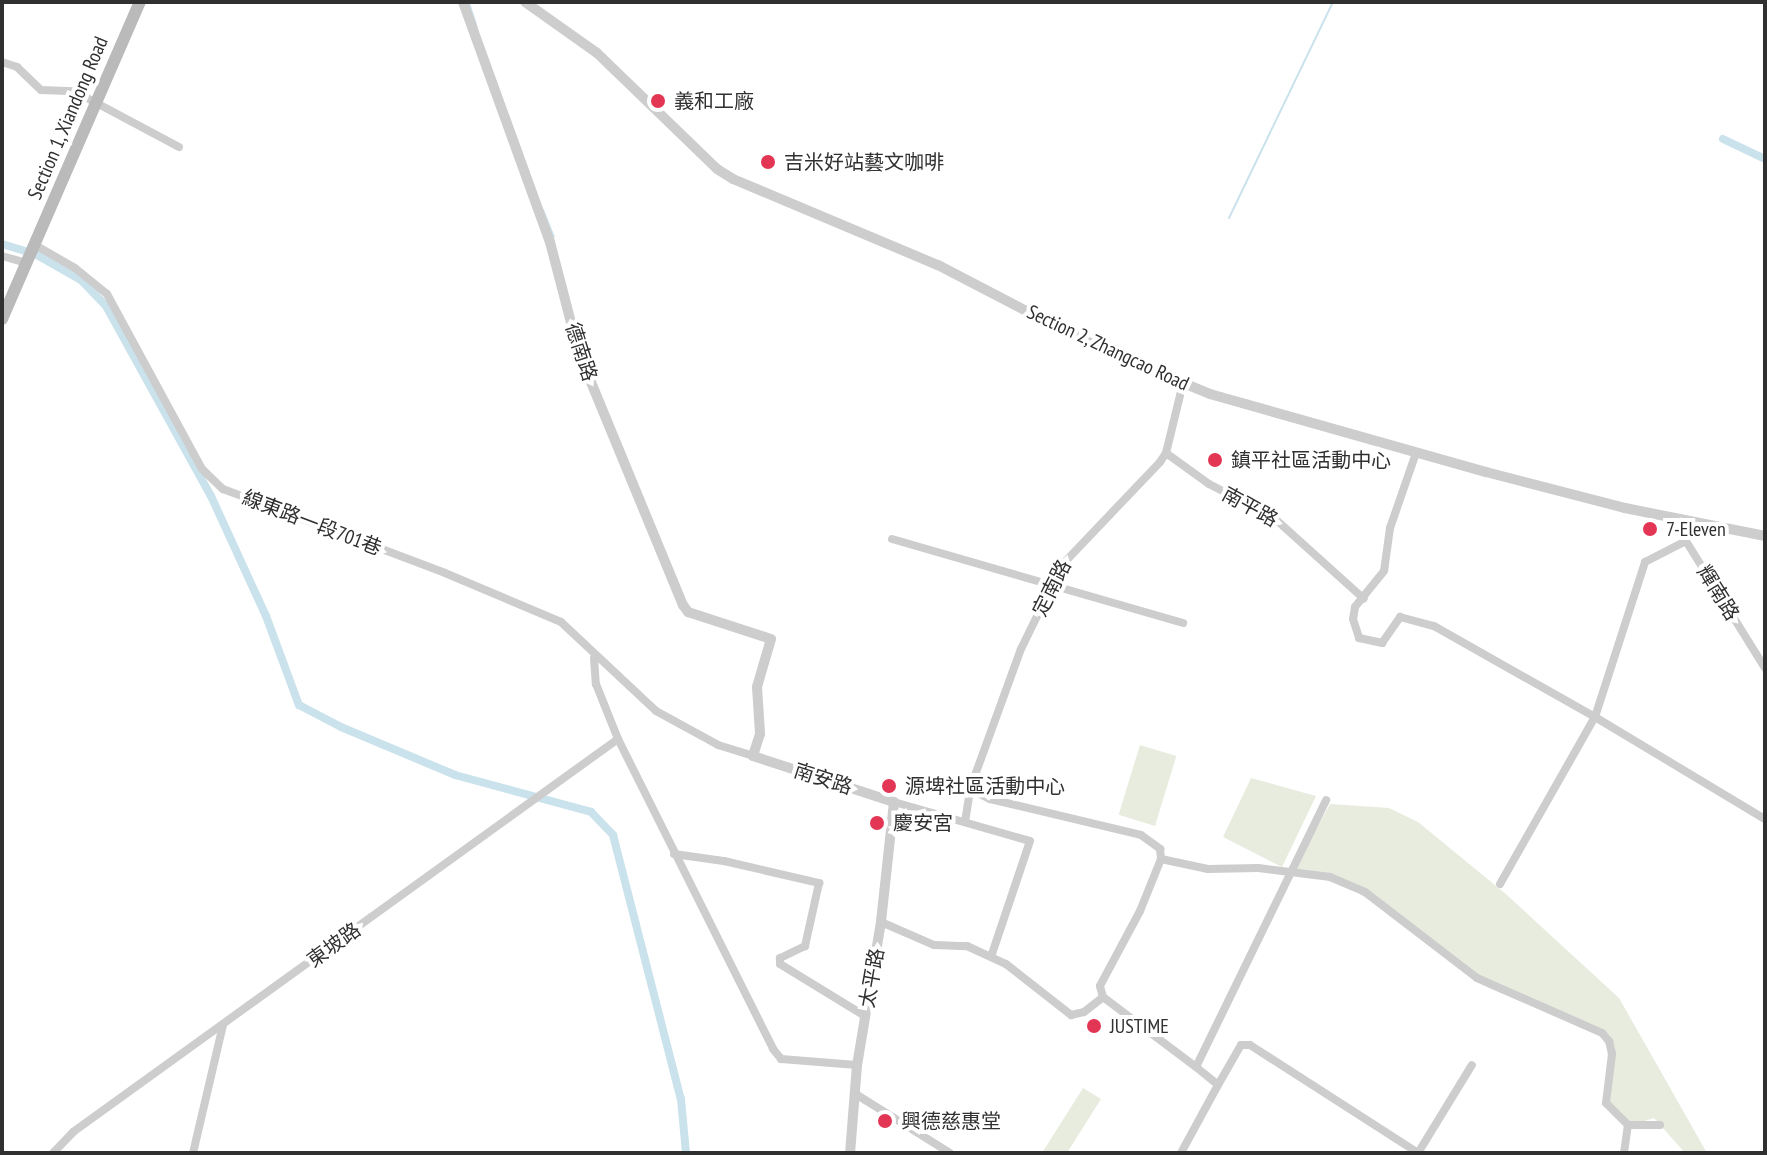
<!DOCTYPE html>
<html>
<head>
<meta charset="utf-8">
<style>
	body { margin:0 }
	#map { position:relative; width:1767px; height:1155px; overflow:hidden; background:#fff; font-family:"PT Sans Narrow","Noto Sans TC",sans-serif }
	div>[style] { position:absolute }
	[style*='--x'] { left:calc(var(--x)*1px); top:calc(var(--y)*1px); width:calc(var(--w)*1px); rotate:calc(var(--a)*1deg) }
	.green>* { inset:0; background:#e7ecde; transform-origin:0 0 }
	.stream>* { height:2px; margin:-1px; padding:0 1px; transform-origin:1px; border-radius:1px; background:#cae2ec }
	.canal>* { height:8px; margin:-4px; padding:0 4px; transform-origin:4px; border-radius:4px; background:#cae2ec }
	.minor>* { height:8px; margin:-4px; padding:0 4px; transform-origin:4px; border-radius:4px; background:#cdcdcd }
	.tertiary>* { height:10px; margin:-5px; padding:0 5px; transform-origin:5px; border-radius:5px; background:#cdcdcd }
	.secondary>* { height:12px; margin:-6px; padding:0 6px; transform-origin:6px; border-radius:6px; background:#bababa }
	.dots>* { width:22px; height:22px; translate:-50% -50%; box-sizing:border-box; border:4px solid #fff; border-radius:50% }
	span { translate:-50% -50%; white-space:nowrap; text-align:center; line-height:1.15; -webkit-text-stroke:8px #fff; paint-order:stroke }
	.poi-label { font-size:20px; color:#303030 }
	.left { translate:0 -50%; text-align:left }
	.street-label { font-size:20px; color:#303030 }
	.frame { position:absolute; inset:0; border:4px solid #303030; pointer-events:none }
</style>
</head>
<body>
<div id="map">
	<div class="green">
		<i style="left:1140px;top:745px;width:38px;height:73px;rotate:17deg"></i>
		<i style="clip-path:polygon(1251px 778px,1316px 796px,1282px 867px,1223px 837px)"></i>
		<i style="clip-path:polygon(1330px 804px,1389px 808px,1418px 822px,1507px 895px,1619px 998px,1707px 1153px,1685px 1153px,1654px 1118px,1628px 1126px,1603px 1106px,1611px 1059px,1608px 1037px,1489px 988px,1454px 965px,1405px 922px,1340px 882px,1293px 871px)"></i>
		<i style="clip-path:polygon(1083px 1088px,1101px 1099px,1067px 1153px,1042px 1153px)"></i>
	</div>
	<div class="stream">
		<i style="--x:469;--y:3;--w:25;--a:72"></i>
		<i style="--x:543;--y:210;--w:29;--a:68"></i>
		<i style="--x:1229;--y:218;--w:240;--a:-64.3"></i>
	</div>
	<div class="canal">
		<i style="--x:1723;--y:139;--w:47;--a:25.5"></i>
		<i style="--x:2;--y:244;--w:37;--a:17"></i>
		<i style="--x:37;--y:255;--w:51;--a:29.6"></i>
		<i style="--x:81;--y:280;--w:36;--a:46"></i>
		<i style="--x:106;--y:306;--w:217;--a:61.1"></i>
		<i style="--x:211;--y:496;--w:132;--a:65.4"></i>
		<i style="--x:266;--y:616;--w:95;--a:69.7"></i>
		<i style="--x:299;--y:705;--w:47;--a:27.6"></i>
		<i style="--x:341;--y:727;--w:124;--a:22.8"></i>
		<i style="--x:455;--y:775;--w:141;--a:15.2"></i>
		<i style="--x:591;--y:812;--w:32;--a:46"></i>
		<i style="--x:613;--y:835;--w:273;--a:75.6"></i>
		<i style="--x:681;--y:1099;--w:54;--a:84.7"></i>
	</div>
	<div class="minor">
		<i style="--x:2;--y:62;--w:16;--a:18"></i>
		<i style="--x:17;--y:67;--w:33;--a:44"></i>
		<i style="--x:41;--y:90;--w:33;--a:2"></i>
		<i style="--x:74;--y:91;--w:119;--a:28.1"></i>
		<i style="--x:35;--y:245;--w:46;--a:29.9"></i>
		<i style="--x:75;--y:268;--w:41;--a:39.1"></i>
		<i style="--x:107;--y:294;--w:199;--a:61.5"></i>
		<i style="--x:202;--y:469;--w:29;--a:44"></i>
		<i style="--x:223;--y:489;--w:237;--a:20.7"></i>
		<i style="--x:445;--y:573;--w:126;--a:22.9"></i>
		<i style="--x:561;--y:622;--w:130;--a:43.1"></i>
		<i style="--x:656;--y:711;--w:71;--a:28.7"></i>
		<i style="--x:718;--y:745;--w:37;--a:17"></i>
		<i style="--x:2;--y:256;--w:26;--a:16"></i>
		<i style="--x:1166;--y:453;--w:53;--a:35.8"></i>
		<i style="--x:1209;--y:484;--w:72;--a:27.3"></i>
		<i style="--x:1273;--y:517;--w:122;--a:42"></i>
		<i style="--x:1416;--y:453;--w:79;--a:109.1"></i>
		<i style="--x:1390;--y:528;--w:43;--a:97.9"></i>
		<i style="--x:1384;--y:571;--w:46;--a:128.9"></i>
		<i style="--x:1355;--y:607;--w:12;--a:99"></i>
		<i style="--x:1353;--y:619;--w:20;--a:72"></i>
		<i style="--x:1359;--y:638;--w:24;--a:12"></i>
		<i style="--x:1382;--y:643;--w:32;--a:-55"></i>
		<i style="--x:1400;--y:617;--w:35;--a:15"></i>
		<i style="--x:1434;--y:626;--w:185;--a:29.5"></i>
		<i style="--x:1595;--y:717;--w:198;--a:31"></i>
		<i style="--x:1671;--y:517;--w:178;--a:58.1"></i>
		<i style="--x:892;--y:539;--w:303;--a:16.1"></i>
		<i style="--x:594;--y:658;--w:26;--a:86"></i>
		<i style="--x:596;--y:684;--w:59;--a:68.2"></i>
		<i style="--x:618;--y:739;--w:347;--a:63.4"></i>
		<i style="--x:773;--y:1049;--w:13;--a:51"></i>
		<i style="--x:781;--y:1059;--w:76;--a:4.5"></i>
		<i style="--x:970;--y:789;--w:22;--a:27"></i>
		<i style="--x:990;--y:799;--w:155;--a:13.4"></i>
		<i style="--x:1141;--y:835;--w:24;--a:36"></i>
		<i style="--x:1160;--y:849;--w:10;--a:84"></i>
		<i style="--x:1161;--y:859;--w:56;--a:112"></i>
		<i style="--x:1140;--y:911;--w:85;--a:118.1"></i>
		<i style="--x:1100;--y:986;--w:11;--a:75"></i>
		<i style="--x:894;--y:802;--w:141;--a:16"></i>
		<i style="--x:1030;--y:841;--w:122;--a:108.6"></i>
		<i style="--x:965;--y:822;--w:33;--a:-81"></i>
		<i style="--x:970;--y:789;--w:149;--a:-70"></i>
		<i style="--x:1021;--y:649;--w:93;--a:-64"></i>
		<i style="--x:1062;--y:565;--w:142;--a:-46.4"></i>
		<i style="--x:1160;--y:462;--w:11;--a:-56"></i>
		<i style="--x:1166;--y:453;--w:72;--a:-76.3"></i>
		<i style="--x:674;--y:854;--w:50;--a:8"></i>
		<i style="--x:724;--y:861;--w:98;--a:13"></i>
		<i style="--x:819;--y:883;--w:65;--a:102.5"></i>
		<i style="--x:805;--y:946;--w:28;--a:154"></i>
		<i style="--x:780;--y:958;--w:6;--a:90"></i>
		<i style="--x:780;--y:964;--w:100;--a:31.5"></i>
		<i style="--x:1161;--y:859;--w:48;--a:12"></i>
		<i style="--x:1208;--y:869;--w:50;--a:-1.1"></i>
		<i style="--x:1258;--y:868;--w:73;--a:7.1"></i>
		<i style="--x:1330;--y:877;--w:38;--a:23"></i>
		<i style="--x:1365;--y:892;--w:141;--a:37.5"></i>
		<i style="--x:1477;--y:978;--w:137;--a:23.7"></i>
		<i style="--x:1602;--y:1033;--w:11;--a:49"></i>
		<i style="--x:1609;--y:1041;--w:13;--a:77"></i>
		<i style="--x:1612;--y:1054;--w:49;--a:97"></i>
		<i style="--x:1606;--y:1103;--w:31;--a:45"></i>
		<i style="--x:1628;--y:1125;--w:32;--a:0"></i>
		<i style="--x:1500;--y:884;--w:192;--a:-60.4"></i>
		<i style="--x:1595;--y:717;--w:163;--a:-72.1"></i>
		<i style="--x:1645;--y:562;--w:46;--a:-27.1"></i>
		<i style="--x:881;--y:922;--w:58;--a:23.5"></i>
		<i style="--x:934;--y:945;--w:33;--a:2"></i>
		<i style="--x:967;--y:946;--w:43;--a:24.8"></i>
		<i style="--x:1006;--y:964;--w:83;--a:38.1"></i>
		<i style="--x:1071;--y:1015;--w:13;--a:-13"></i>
		<i style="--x:1084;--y:1012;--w:24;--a:-38"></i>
		<i style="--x:1103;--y:997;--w:116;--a:37"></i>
		<i style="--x:1196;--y:1067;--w:28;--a:39"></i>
		<i style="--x:1218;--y:1085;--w:77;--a:118.6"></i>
		<i style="--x:1196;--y:1067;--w:297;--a:-64"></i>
		<i style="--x:1218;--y:1085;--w:46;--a:-60.1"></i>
		<i style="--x:1241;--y:1045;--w:9;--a:0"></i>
		<i style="--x:1250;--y:1045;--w:200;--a:32.7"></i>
		<i style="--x:854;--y:1093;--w:113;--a:32"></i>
		<i style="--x:53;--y:1153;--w:29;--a:-46"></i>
		<i style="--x:73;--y:1132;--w:672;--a:-35.8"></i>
		<i style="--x:193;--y:1153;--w:131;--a:-76.8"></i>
		<i style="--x:1418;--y:1153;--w:103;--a:-58.5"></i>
		<i style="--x:1624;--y:1153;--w:28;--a:-82"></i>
	</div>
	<div class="tertiary">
		<i style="--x:463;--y:2;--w:255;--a:70.1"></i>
		<i style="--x:550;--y:242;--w:115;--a:75.4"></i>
		<i style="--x:579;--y:353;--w:273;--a:67.6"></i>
		<i style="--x:683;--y:605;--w:9;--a:54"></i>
		<i style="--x:688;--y:612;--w:87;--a:18"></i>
		<i style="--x:771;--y:639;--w:50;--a:106.3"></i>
		<i style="--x:757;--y:687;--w:47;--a:86.3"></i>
		<i style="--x:760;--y:734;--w:23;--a:108"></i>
		<i style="--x:753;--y:756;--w:148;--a:18.1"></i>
		<i style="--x:894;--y:802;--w:121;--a:96.2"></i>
		<i style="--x:881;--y:922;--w:145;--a:99.5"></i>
		<i style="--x:857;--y:1065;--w:88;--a:94.5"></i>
		<i style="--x:525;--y:2;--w:88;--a:35.3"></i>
		<i style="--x:597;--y:53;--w:167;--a:44"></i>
		<i style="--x:717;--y:169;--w:19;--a:32"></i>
		<i style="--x:733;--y:179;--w:222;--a:22.8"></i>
		<i style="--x:938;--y:265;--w:132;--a:27.5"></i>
		<i style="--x:1055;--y:326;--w:109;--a:24.4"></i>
		<i style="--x:1154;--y:371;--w:61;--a:22.3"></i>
		<i style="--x:1210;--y:394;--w:287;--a:15.8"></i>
		<i style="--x:1486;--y:472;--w:144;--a:14.5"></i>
		<i style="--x:1625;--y:508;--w:143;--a:11.3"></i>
	</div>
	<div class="secondary">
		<i style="--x:2;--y:319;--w:346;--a:-66.5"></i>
	</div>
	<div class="dots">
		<i style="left:658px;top:101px;background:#e33554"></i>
		<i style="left:768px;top:162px;background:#e33554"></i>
		<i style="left:1215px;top:460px;background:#e33554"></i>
		<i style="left:1650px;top:529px;background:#e33554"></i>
		<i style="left:889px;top:786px;background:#e33554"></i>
		<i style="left:877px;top:823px;background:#e33554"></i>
		<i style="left:1094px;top:1026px;background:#e33554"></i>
		<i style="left:885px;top:1121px;background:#e33554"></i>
	</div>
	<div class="poi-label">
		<span class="left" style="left:674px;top:101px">義和工廠</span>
		<span class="left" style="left:784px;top:162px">吉米好站藝文咖啡</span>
		<span class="left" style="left:1231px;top:460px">鎮平社區活動中心</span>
		<span class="left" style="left:1666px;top:529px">7-Eleven</span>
		<span class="left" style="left:905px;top:786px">源埤社區活動中心</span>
		<span class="left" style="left:893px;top:823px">慶安宮</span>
		<span class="left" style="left:1110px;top:1026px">JUSTIME</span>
		<span class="left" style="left:901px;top:1121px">興德慈惠堂</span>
	</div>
	<div class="street-label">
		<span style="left:68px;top:118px;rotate:-67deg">Section 1, Xiandong Road</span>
		<span style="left:1108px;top:348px;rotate:25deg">Section 2, Zhangcao Road</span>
		<span style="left:581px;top:352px;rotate:72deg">德南路</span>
		<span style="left:1250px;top:507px;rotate:29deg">南平路</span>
		<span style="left:312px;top:523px;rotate:21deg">線東路一段701巷</span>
		<span style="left:1052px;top:588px;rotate:-63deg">定南路</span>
		<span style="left:1718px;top:593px;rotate:58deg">輝南路</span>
		<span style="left:823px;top:779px;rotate:18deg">南安路</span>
		<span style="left:334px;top:945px;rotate:-36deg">東坡路</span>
		<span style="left:872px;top:978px;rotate:-80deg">太平路</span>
	</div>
	<div class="frame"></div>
</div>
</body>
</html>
